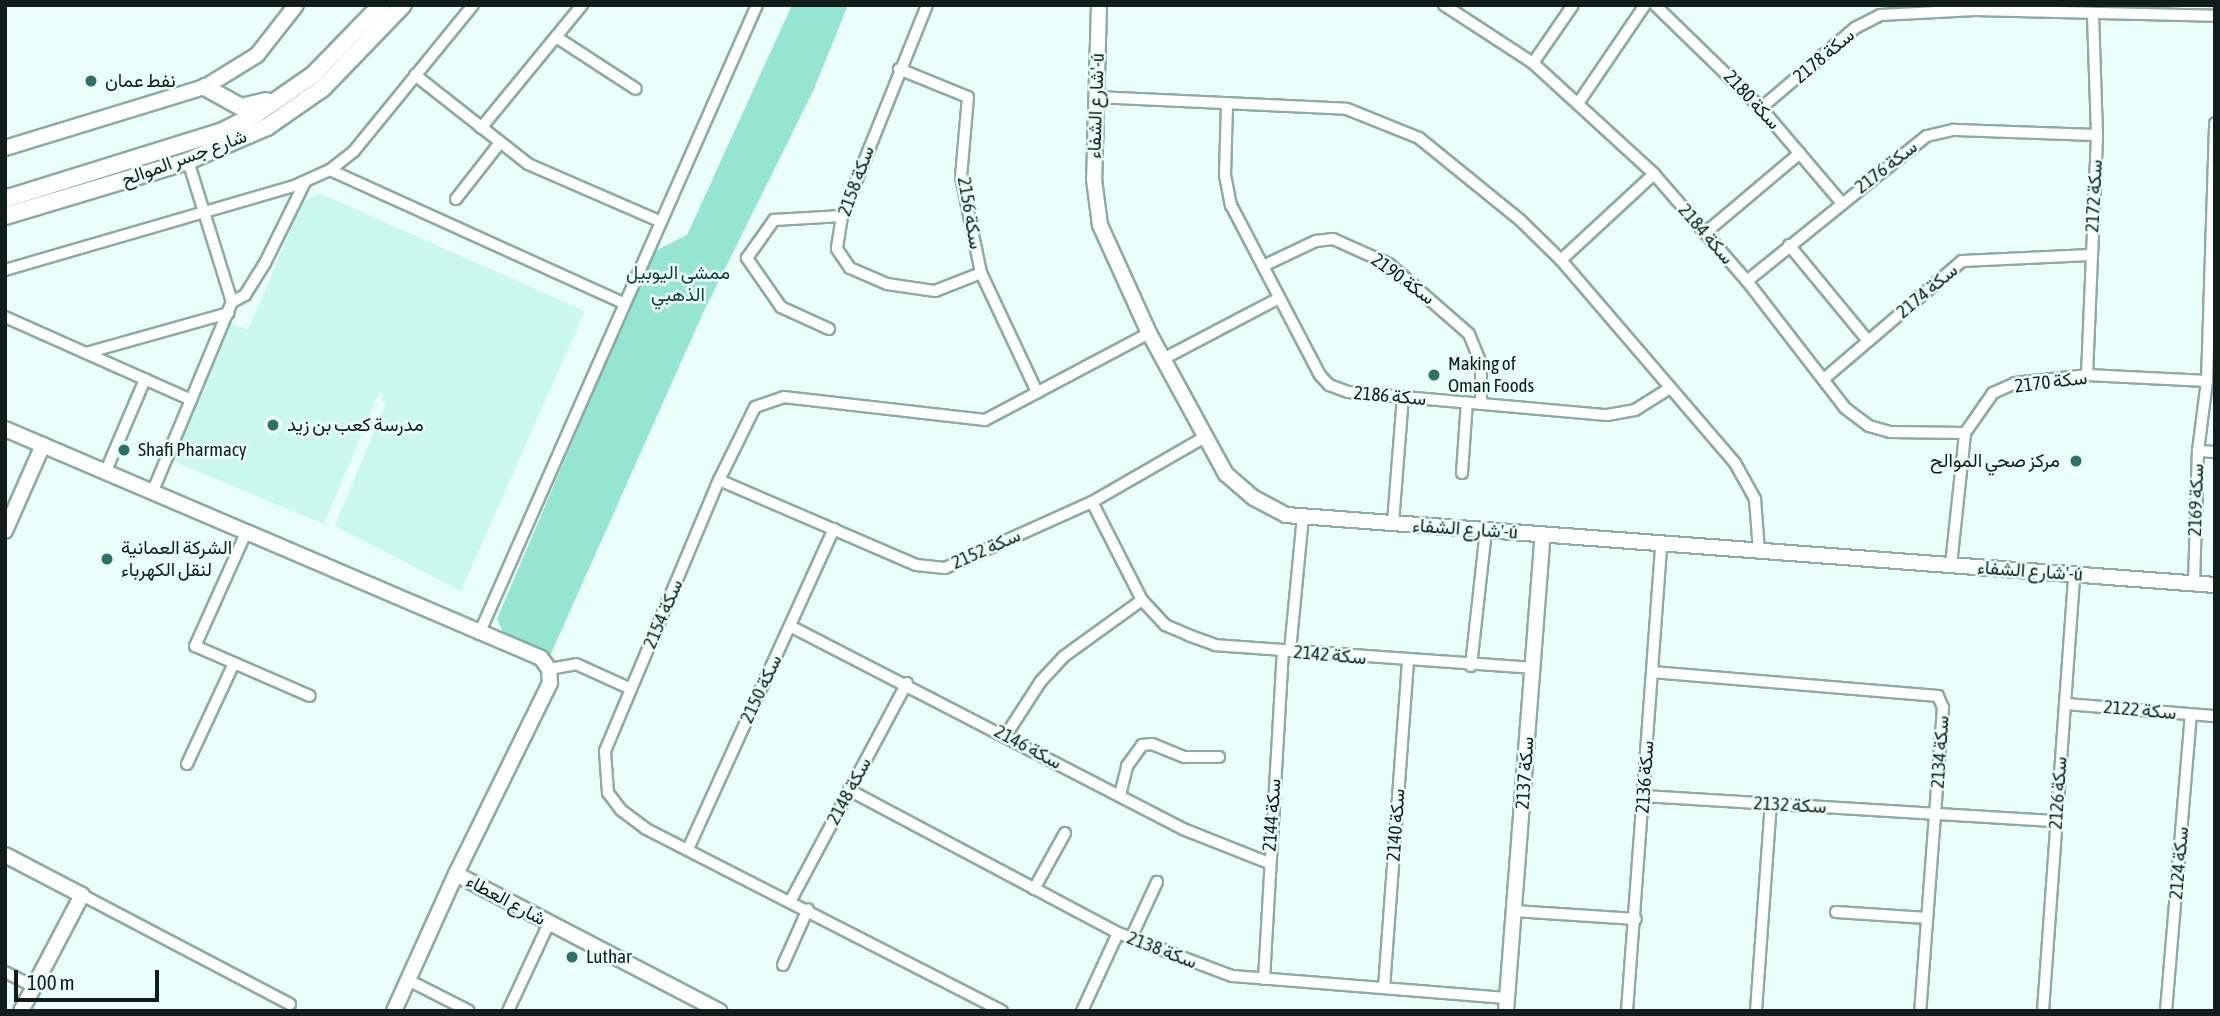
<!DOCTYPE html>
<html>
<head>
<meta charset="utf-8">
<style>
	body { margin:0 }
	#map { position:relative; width:2220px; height:1016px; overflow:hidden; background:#eafff9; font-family:"Asap Condensed",Vazirmatn,sans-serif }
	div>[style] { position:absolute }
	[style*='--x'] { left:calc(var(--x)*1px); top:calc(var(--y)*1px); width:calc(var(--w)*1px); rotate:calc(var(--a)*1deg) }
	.built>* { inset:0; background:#cbf8ec }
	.green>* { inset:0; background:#96e5d3 }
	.roads { filter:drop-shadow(2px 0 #8baca3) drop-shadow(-2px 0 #8baca3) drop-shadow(0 2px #8baca3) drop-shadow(0 -2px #8baca3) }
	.street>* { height:10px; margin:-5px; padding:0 5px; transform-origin:5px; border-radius:5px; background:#fff }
	.secondary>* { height:14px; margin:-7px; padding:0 7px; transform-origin:7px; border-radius:7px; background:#fff }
	.primary>* { height:16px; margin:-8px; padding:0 8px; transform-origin:8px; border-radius:8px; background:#fff }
	.dots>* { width:19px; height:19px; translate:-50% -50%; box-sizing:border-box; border:4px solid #eafff9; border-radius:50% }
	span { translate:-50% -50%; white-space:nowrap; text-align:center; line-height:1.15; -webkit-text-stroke:5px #eafff9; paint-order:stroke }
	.street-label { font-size:19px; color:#101d1a }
	.poi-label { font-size:19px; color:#101d1a }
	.left { translate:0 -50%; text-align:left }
	.right { translate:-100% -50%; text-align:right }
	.park-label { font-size:19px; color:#103d35 }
	.frame { position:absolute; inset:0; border:7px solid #101d1a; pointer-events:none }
	.scale { position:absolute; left:14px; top:970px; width:145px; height:32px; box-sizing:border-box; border:4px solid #101d1a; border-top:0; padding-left:9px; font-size:21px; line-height:24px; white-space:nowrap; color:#101d1a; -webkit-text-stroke:5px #eafff9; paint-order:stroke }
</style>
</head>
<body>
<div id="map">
	<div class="built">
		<i style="clip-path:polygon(319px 193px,585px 311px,461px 591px,335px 526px,386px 403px,381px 400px,383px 393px,379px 393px,324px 524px,166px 458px,229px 322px,248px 330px,302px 203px)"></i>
	</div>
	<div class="green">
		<i style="clip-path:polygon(792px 5px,848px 5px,814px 89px,703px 313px,550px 656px,505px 637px,497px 619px,653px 252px,687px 235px)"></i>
	</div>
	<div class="roads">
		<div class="street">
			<i style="--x:927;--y:5;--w:227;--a:111.9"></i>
			<i style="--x:842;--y:216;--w:33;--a:99"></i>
			<i style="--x:837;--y:249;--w:23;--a:56"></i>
			<i style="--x:850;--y:268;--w:40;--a:23.4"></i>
			<i style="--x:887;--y:284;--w:49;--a:8.3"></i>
			<i style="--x:935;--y:291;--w:49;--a:-21.4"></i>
			<i style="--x:1444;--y:5;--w:106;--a:33.1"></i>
			<i style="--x:1533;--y:63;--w:164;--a:42.5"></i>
			<i style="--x:1654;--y:174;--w:142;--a:49"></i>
			<i style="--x:1747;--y:281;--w:160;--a:52.3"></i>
			<i style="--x:1845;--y:408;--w:30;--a:37"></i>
			<i style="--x:1869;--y:426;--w:22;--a:16"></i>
			<i style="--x:1890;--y:432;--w:75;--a:0.8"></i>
			<i style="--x:1655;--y:5;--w:148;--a:44.2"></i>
			<i style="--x:1761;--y:108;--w:123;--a:49.6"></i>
			<i style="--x:556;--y:37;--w:95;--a:33"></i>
			<i style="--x:1533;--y:63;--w:70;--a:-55.4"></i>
			<i style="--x:899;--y:69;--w:74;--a:22.1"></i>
			<i style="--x:968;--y:97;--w:80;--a:95"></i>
			<i style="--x:961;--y:177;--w:98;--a:78.2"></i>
			<i style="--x:981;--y:273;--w:132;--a:64.8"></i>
			<i style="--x:415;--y:75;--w:144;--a:38.2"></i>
			<i style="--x:528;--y:164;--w:143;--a:23.5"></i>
			<i style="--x:1096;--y:97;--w:251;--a:2.7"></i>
			<i style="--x:1347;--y:109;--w:78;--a:21.9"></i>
			<i style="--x:1419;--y:138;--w:130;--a:39.1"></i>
			<i style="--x:1520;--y:220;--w:57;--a:44.3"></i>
			<i style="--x:1561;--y:260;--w:267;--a:49.4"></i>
			<i style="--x:1735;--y:463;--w:41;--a:60.9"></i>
			<i style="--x:1755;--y:499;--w:52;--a:85.6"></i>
			<i style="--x:1579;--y:102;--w:117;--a:-55.8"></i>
			<i style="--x:1227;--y:104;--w:71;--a:91.6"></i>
			<i style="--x:1225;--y:175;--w:31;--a:79"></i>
			<i style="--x:1231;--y:205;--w:192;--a:62.4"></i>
			<i style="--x:1320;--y:375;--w:13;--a:48"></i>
			<i style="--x:1329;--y:385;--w:20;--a:20"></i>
			<i style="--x:1348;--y:392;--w:260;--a:5.1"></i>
			<i style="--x:1607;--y:415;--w:28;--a:-10"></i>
			<i style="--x:1635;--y:410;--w:39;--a:-32"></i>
			<i style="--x:1761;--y:108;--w:123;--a:-40.4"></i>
			<i style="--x:1855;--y:28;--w:28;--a:-27"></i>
			<i style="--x:1880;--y:15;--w:95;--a:-3"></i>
			<i style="--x:1975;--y:10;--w:240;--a:1.4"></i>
			<i style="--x:481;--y:128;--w:159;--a:-50.6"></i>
			<i style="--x:330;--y:170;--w:322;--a:24.4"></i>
			<i style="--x:456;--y:199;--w:70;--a:-52"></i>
			<i style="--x:1705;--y:233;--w:124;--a:-40.1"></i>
			<i style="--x:1789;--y:245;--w:124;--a:50.5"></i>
			<i style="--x:1561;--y:260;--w:127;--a:-42.8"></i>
			<i style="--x:1263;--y:266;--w:59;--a:-25.3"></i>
			<i style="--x:1316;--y:241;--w:17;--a:-7"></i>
			<i style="--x:1333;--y:239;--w:61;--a:24.1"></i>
			<i style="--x:1389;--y:264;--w:106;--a:41.2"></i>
			<i style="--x:1469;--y:334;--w:32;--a:68"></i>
			<i style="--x:1481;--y:364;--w:40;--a:90"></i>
			<i style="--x:5;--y:270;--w:301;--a:-16.2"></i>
			<i style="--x:294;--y:186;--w:39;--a:-24"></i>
			<i style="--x:330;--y:170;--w:31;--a:-38"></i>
			<i style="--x:354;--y:151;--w:188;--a:-50.8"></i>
			<i style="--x:1747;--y:281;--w:231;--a:-38.9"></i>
			<i style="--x:1927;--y:136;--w:28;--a:-13"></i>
			<i style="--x:1954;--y:130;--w:143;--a:2"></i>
			<i style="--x:232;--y:302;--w:15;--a:-28"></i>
			<i style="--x:245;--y:295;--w:38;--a:-58"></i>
			<i style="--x:265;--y:263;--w:90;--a:-63.7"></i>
			<i style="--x:5;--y:317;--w:204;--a:24"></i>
			<i style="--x:829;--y:329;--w:53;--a:-155.4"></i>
			<i style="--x:781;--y:307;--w:60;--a:-124.8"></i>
			<i style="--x:747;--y:258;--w:47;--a:-54.6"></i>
			<i style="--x:774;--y:220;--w:68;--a:-3.4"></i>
			<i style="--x:86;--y:353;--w:148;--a:-15.7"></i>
			<i style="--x:1163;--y:359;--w:131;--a:-27.7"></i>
			<i style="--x:2087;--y:375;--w:240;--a:-87.6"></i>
			<i style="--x:2097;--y:135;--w:119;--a:-91.9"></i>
			<i style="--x:1825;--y:378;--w:180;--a:-40.5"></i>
			<i style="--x:1962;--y:261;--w:129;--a:-2.7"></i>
			<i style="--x:2198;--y:451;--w:17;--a:3"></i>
			<i style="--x:105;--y:473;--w:102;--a:-66.9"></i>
			<i style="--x:1462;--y:473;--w:71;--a:-86"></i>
			<i style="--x:719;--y:480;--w:215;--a:23.3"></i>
			<i style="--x:916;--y:565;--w:29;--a:6"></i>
			<i style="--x:945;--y:568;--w:161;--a:-24.2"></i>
			<i style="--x:1092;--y:502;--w:130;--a:-29.9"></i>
			<i style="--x:152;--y:493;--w:207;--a:-67.3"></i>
			<i style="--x:232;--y:302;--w:148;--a:-107.3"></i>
			<i style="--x:1092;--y:502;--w:110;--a:63"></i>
			<i style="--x:1142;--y:600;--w:34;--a:47"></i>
			<i style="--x:1165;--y:625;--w:25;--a:23"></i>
			<i style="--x:1188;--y:635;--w:29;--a:20"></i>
			<i style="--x:1215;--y:645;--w:319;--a:4.1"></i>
			<i style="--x:1393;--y:523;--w:126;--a:-85.5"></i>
			<i style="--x:245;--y:535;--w:122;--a:114.2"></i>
			<i style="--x:195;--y:646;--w:125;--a:23.5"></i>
			<i style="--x:1951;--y:565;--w:133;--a:-83.9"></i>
			<i style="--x:1965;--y:433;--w:49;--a:-55"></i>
			<i style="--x:1993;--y:393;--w:24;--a:-24"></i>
			<i style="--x:2015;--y:383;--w:72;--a:-6.3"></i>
			<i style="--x:2087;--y:375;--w:120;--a:2.9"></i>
			<i style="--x:2194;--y:584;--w:133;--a:-88.3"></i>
			<i style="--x:2198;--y:451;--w:71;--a:-82.7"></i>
			<i style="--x:2207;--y:381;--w:258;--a:-88.2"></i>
			<i style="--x:790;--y:626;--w:442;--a:27.3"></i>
			<i style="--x:1183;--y:829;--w:92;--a:21.6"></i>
			<i style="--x:479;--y:634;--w:688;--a:-66.16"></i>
			<i style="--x:1290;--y:651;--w:136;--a:-84.5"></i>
			<i style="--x:1471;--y:666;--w:137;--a:-83.7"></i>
			<i style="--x:549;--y:669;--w:27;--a:-10"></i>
			<i style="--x:576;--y:664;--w:60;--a:24.4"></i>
			<i style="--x:1652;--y:672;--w:287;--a:4.8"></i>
			<i style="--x:1938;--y:696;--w:13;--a:67"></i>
			<i style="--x:1943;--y:708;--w:304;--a:94.3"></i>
			<i style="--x:2065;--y:704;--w:150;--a:4.6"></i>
			<i style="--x:1006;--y:735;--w:64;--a:-57.1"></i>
			<i style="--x:1041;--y:681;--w:33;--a:-47"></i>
			<i style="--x:1063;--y:657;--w:97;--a:-35.8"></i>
			<i style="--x:187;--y:764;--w:111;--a:-65"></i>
			<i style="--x:849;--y:790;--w:305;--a:28"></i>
			<i style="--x:1118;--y:933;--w:122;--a:20.7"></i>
			<i style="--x:1232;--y:976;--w:276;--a:4.6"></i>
			<i style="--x:1120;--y:795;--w:30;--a:-76"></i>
			<i style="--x:1127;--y:766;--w:26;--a:-54"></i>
			<i style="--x:1142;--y:745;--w:10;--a:-6"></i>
			<i style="--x:1152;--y:744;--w:35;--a:22"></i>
			<i style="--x:1185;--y:757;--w:34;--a:0"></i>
			<i style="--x:1644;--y:796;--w:413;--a:3.5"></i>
			<i style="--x:688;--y:849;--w:352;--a:-65.5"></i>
			<i style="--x:1034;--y:889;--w:64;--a:-61"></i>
			<i style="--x:82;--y:895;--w:235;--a:27.7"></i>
			<i style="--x:791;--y:900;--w:246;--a:-61.9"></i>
			<i style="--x:1514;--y:911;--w:122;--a:3.8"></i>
			<i style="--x:1836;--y:912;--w:91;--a:3.8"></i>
			<i style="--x:1131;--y:938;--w:62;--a:-65.1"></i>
			<i style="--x:783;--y:965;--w:61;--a:-65.9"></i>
			<i style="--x:5;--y:972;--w:31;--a:27"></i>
			<i style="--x:1264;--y:979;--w:329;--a:-86.7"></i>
			<i style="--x:408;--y:980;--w:68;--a:26.9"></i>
			<i style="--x:1384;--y:988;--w:326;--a:-85.8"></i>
			<i style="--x:508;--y:1011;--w:97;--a:-65"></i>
			<i style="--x:1002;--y:1011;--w:401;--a:-152.9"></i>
			<i style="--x:645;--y:828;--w:30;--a:-143"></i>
			<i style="--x:621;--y:810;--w:21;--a:-127"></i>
			<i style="--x:608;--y:793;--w:42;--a:-94.1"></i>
			<i style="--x:605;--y:751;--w:294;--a:-67.2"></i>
			<i style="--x:719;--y:480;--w:81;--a:-63.7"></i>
			<i style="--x:755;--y:407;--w:31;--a:-19"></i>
			<i style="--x:784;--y:397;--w:202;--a:6.5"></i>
			<i style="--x:985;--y:420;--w:186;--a:-27.9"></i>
			<i style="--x:1082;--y:1011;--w:86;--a:-65.2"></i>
			<i style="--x:1627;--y:1011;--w:469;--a:-85.8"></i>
			<i style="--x:1756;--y:1011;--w:208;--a:-85.9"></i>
			<i style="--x:2043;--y:1011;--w:437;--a:-85.9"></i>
			<i style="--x:2166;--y:1011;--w:297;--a:-85.2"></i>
		</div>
		<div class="secondary">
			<i style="--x:1099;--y:5;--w:174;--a:91.6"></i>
			<i style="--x:1094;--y:179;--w:46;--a:82.6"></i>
			<i style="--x:1100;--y:225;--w:119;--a:65.6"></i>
			<i style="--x:1149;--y:333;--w:161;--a:61.4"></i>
			<i style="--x:1226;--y:474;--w:37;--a:41"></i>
			<i style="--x:1254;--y:498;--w:36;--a:28"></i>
			<i style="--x:1286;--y:515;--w:932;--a:4.31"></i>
			<i style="--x:5;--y:148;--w:209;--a:-17"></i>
			<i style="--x:205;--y:87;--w:61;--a:-31.6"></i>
			<i style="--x:257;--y:55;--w:63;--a:-52"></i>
			<i style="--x:5;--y:429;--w:583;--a:23.13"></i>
			<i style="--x:541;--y:658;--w:14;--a:54"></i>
			<i style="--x:549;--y:669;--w:14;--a:86"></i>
			<i style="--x:550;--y:683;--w:213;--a:116.2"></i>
			<i style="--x:456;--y:874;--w:297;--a:27.5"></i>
			<i style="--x:5;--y:531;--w:94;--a:-66.2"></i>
			<i style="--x:5;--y:855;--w:87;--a:27.5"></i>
			<i style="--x:82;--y:895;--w:131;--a:117.7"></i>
			<i style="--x:394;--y:1011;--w:150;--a:-65.7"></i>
			<i style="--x:1506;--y:1011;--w:477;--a:-85.6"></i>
		</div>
		<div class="primary">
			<i style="--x:205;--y:87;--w:41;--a:29.1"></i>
			<i style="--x:241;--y:107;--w:26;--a:-13"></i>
			<i style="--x:5;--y:199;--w:228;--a:-17.3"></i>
			<i style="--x:223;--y:131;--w:39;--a:-27"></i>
			<i style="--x:258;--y:113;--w:67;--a:-34.6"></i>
			<i style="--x:313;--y:75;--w:98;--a:-45.8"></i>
			<i style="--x:5;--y:216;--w:191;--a:-16.7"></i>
			<i style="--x:188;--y:161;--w:86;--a:-23.3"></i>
			<i style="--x:267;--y:127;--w:68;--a:-34.9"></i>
			<i style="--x:323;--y:88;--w:115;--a:-46.1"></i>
		</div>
	</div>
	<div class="dots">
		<i style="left:91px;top:81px;background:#2d7164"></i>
		<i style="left:1434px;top:375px;background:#2d7164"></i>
		<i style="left:273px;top:425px;background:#2d7164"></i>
		<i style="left:124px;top:450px;background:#2d7164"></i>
		<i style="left:2076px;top:461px;background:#2d7164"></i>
		<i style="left:107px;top:559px;background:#2d7164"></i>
		<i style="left:572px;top:957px;background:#2d7164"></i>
	</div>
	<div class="street-label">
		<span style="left:1824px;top:56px;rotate:-40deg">سكة 2178</span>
		<span style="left:1752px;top:100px;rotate:47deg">سكة 2180</span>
		<span style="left:1096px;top:106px;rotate:-88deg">شارع الشفاء'-ú</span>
		<span style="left:184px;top:158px;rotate:-20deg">شارع جسر الموالح</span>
		<span style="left:1886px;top:167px;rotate:-38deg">سكة 2176</span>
		<span style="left:856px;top:181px;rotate:-70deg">سكة 2158</span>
		<span style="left:2094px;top:196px;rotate:-87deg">سكة 2172</span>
		<span style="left:970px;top:213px;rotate:80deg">سكة 2156</span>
		<span style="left:1706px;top:234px;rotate:49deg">سكة 2184</span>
		<span style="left:1403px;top:279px;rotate:36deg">سكة 2190</span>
		<span style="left:1927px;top:291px;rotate:-40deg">سكة 2174</span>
		<span style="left:2051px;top:382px;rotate:-7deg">سكة 2170</span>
		<span style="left:1390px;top:396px;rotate:5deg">سكة 2186</span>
		<span style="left:2196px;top:500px;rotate:-88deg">سكة 2169</span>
		<span style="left:1465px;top:529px;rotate:4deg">شارع الشفاء'-ú</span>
		<span style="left:986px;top:549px;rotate:-24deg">سكة 2152</span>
		<span style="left:2030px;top:571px;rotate:4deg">شارع الشفاء'-ú</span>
		<span style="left:663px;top:614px;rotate:-67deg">سكة 2154</span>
		<span style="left:1330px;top:655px;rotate:5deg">سكة 2142</span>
		<span style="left:761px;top:689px;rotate:-65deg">سكة 2150</span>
		<span style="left:2140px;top:710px;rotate:5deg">سكة 2122</span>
		<span style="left:1028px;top:747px;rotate:28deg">سكة 2146</span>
		<span style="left:1940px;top:752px;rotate:-86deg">سكة 2134</span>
		<span style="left:1525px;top:773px;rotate:-86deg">سكة 2137</span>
		<span style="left:1645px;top:777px;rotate:-86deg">سكة 2136</span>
		<span style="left:849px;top:791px;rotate:-62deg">سكة 2148</span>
		<span style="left:2058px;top:793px;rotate:-86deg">سكة 2126</span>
		<span style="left:1790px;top:805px;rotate:3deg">سكة 2132</span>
		<span style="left:1272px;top:815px;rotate:-86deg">سكة 2144</span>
		<span style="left:1396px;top:825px;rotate:-86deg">سكة 2140</span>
		<span style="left:2179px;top:863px;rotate:-85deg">سكة 2124</span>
		<span style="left:506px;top:900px;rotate:28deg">شارع العطاء</span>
		<span style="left:1162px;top:950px;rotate:21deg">سكة 2138</span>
	</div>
	<div class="poi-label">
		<span class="left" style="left:105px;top:81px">نفط عمان</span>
		<span class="left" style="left:1448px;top:375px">Making of<br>Oman Foods</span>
		<span class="left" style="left:287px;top:425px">مدرسة كعب بن زيد</span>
		<span class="left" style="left:138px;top:450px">Shafi Pharmacy</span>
		<span class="right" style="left:2060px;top:461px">مركز صحي الموالح</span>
		<span class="left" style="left:121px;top:559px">الشرکة العمانیة<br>لنقل الکهرباء</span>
		<span class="left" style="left:586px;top:957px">Luthar</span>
	</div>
	<div class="park-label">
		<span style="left:678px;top:284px">ممشى اليوبيل<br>الذهبي</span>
	</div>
	<div class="frame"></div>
	<div class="scale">100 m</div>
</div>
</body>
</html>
